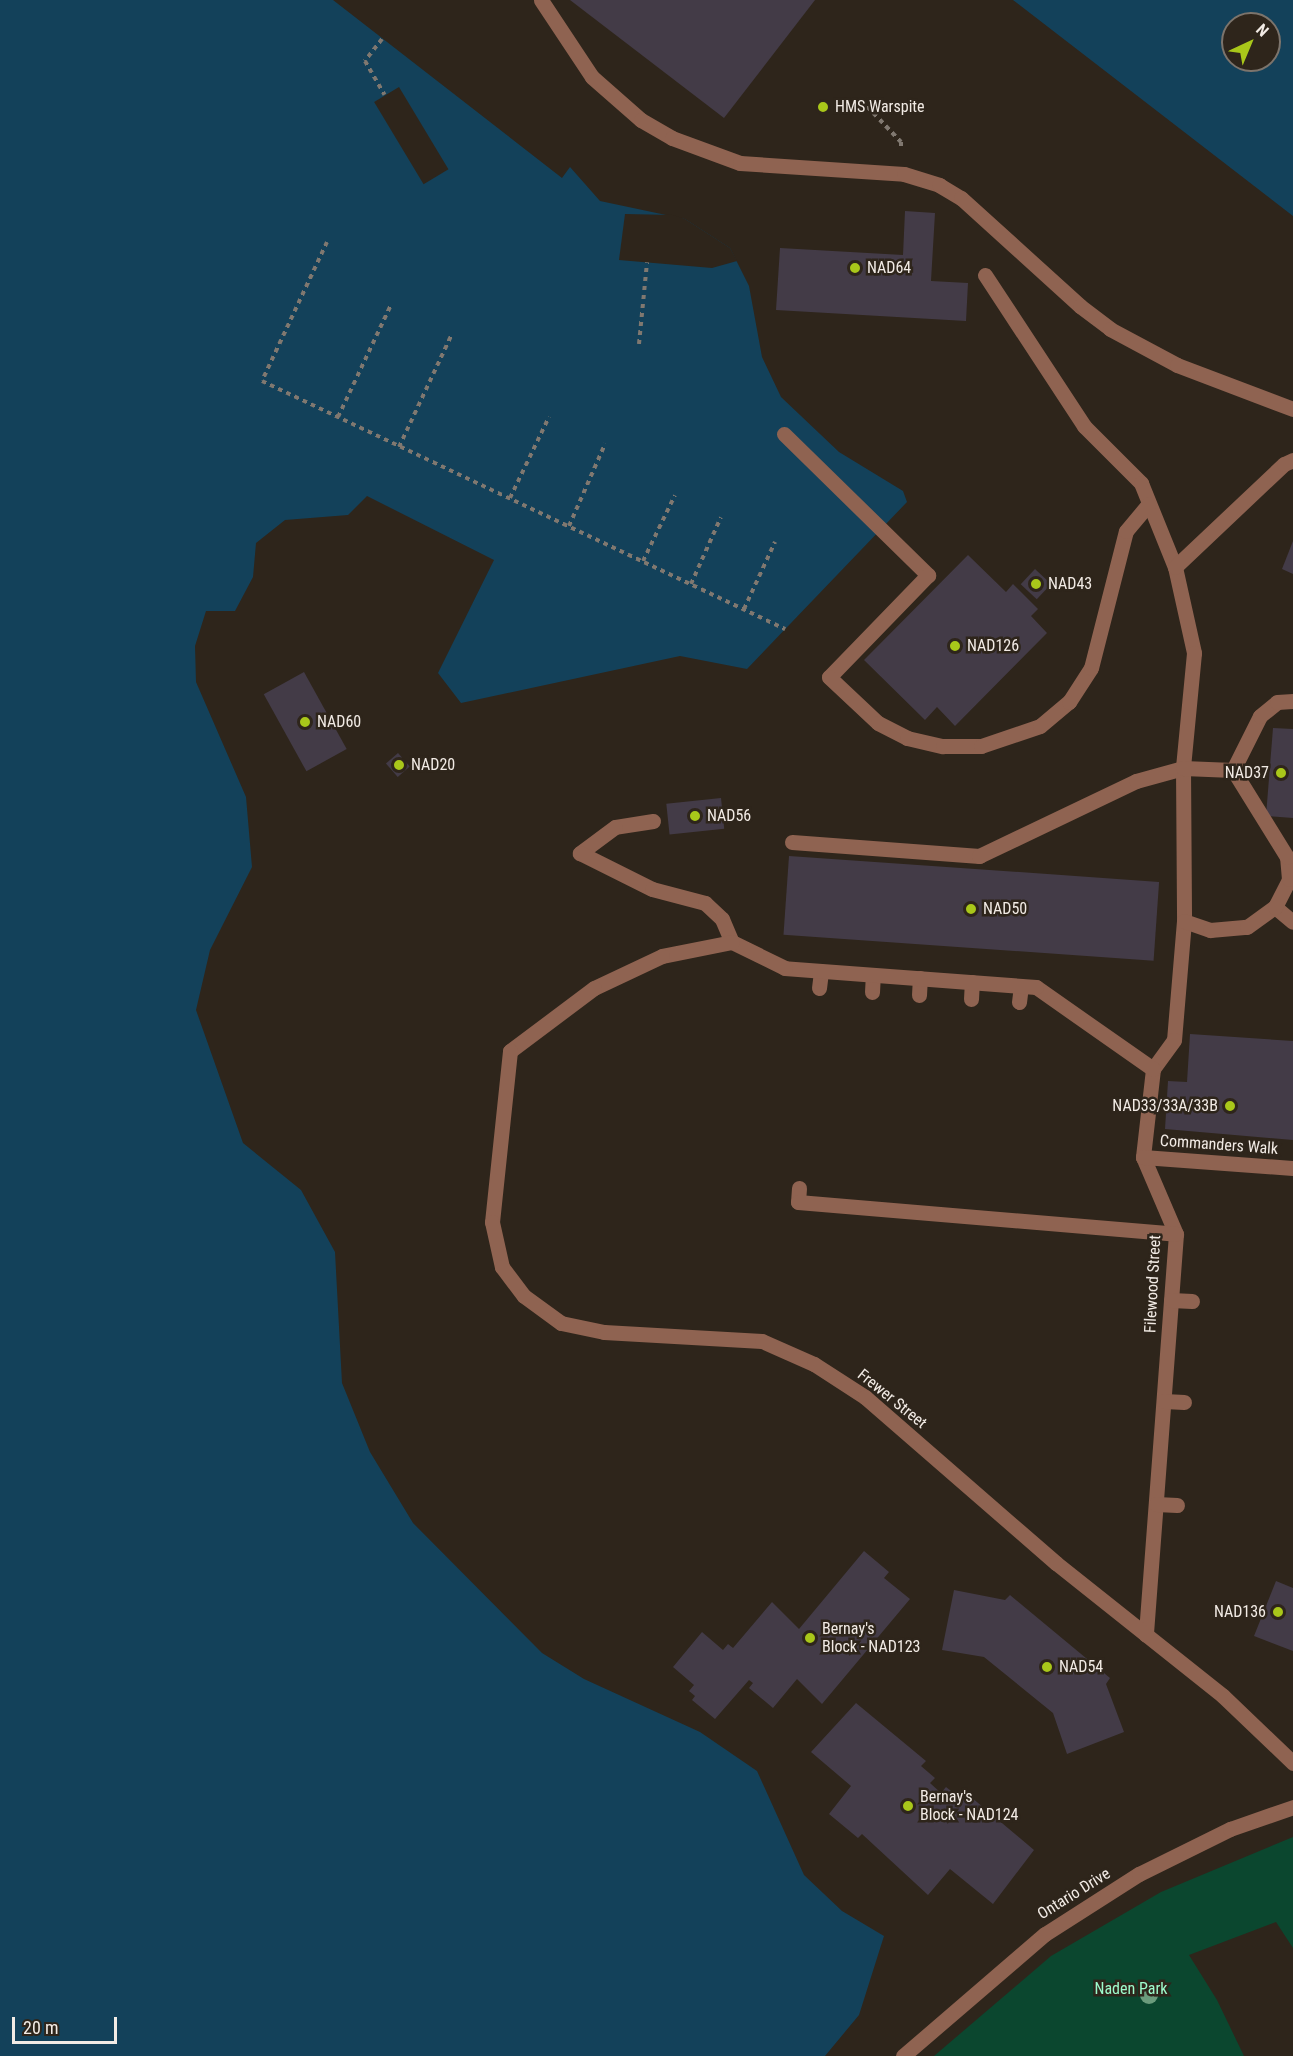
<!DOCTYPE html>
<html>
<head>
<meta charset="utf-8">
<style>
	body { margin:0 }
	#map { position:relative; width:1293px; height:2056px; overflow:hidden; background:#2e251b; font-family:"Roboto Condensed",sans-serif }
	div>[style] { position:absolute }
	[style*='--x'] { left:calc(var(--x)*1px); top:calc(var(--y)*1px); width:calc(var(--w)*1px); rotate:calc(var(--a)*1deg) }
	.green>* { inset:0; background:#0b472f }
	.water>* { inset:0; background:#13415a }
	.pier>* { inset:0; background:#2e251b; transform-origin:0 0 }
	.building>* { inset:0; background:#433b47; transform-origin:0 0 }
	.path>* { height:4px; margin-top:-2px; transform-origin:0; background:repeating-linear-gradient(90deg,#807870 0 4.5px,transparent 0 9px) }
	.lane>* { height:15px; margin:-7.5px; padding:0 7.5px; transform-origin:7.5px; border-radius:7.5px; background:#8f6351 }
	.trees>* { width:18px; height:18px; margin:-9px; border-radius:50%; background:#6b9b7c }
	.dots>* { width:16px; height:16px; translate:-50% -50%; box-sizing:border-box; border:3px solid #2e251b; border-radius:50% }
	span { translate:-50% -50%; white-space:nowrap; text-align:center; line-height:1.15; -webkit-text-stroke:5px #2e251b; paint-order:stroke }
	.poi-label { font-size:16px; color:#f2ebe5 }
	.left { translate:0 -50%; text-align:left }
	.right { translate:-100% -50%; text-align:right }
	.street-label { font-size:16px; color:#f2ebe5 }
	.park-label { font-size:16px; color:#9dfbcc }
	.north { position:absolute; left:1221px; top:12px; width:60px; height:60px; box-sizing:border-box; background:#2e251b; border:2px solid #7c746c; border-radius:50%; rotate:44deg; font-size:16px; font-weight:700; line-height:24px; text-align:center; color:#f2ebe5 }
	.north::after { content:''; display:block; margin:auto; width:21px; height:27px; background:#a9c71a; clip-path:polygon(50% 0,100% 100%,50% 72%,0 100%) }
	.scale { position:absolute; left:12px; top:2017px; width:105px; height:27px; box-sizing:border-box; border:3px solid #f2ebe5; border-top:0; padding-left:8px; font-size:18px; line-height:21px; white-space:nowrap; color:#f2ebe5; -webkit-text-stroke:4px #2e251b; paint-order:stroke }
</style>
</head>
<body>
<div id="map">
	<div class="green">
		<i style="clip-path:polygon(1293px 1837px,1293px 1948px,1276px 1922px,1189px 1955px,1217px 2000px,1244px 2056px,934px 2056px,1051px 1956px,1161px 1892px)"></i>
	</div>
	<div class="water">
		<i style="clip-path:polygon(0 0,333px 0,562px 178px,570px 167px,600px 201px,685px 219px,730px 248px,749px 286px,762px 357px,781px 397px,839px 452px,903px 491px,907px 502px,747px 669px,680px 656px,461px 703px,438px 673px,494px 560px,367px 496px,348px 515px,285px 520px,256px 543px,253px 577px,235px 611px,206px 611px,195px 646px,196px 682px,246px 797px,252px 867px,210px 950px,196px 1010px,243px 1143px,301px 1190px,335px 1252px,342px 1383px,370px 1452px,413px 1523px,542px 1653px,584px 1679px,700px 1732px,757px 1771px,804px 1875px,842px 1911px,884px 1936px,859px 2015px,825px 2056px,0 2056px)"></i>
		<i style="clip-path:polygon(evenodd,1013px 0,1293px 0,1293px 216px,1013px 0,1233px 24px,1269px 24px,1269px 60px,1233px 60px,1233px 24px)"></i>
	</div>
	<div class="pier">
		<i style="left:399px;top:87px;width:96px;height:29px;rotate:59deg"></i>
		<i style="clip-path:polygon(625px 214px,673px 215px,685px 219px,730px 248px,737px 261px,712px 268px,619px 260px)"></i>
	</div>
	<div class="building">
		<i style="clip-path:polygon(570px 0,815px 0,724px 118px)"></i>
		<i style="clip-path:polygon(905px 211px,935px 213px,931px 281px,968px 283px,966px 321px,776px 310px,780px 248px,903px 255px)"></i>
		<i style="clip-path:polygon(1293px 541px,1293px 574px,1282px 569px)"></i>
		<i style="clip-path:polygon(968px 555px,1006px 592px,1013px 584px,1038px 609px,1031px 616px,1047px 633px,955px 726px,937px 707px,925px 720px,864px 660px)"></i>
		<i style="left:1035px;top:569px;width:22px;height:21px;rotate:43deg"></i>
		<i style="left:304px;top:672px;width:88px;height:46px;rotate:61deg"></i>
		<i style="clip-path:polygon(1273px 728px,1293px 729px,1293px 818px,1266px 816px)"></i>
		<i style="left:398px;top:753px;width:18px;height:16px;rotate:49deg"></i>
		<i style="left:721px;top:798px;width:31px;height:55px;rotate:84deg"></i>
		<i style="left:789px;top:856px;width:371px;height:79px;rotate:4deg"></i>
		<i style="clip-path:polygon(1190px 1034px,1293px 1041px,1293px 1140px,1165px 1129px,1168px 1081px,1187px 1082px)"></i>
		<i style="clip-path:polygon(864px 1551px,889px 1572px,884px 1578px,910px 1599px,822px 1704px,797px 1679px,773px 1708px,749px 1688px,753px 1683px,749px 1680px,715px 1719px,692px 1700px,695px 1696px,689px 1691px,694px 1685px,673px 1667px,702px 1632px,723px 1650px,728px 1644px,733px 1648px,772px 1602px,799px 1629px)"></i>
		<i style="clip-path:polygon(1276px 1581px,1293px 1588px,1293px 1651px,1254px 1636px)"></i>
		<i style="clip-path:polygon(954px 1590px,1005px 1600px,1010px 1595px,1110px 1678px,1106px 1684px,1124px 1732px,1067px 1754px,1053px 1713px,984px 1657px,942px 1650px)"></i>
		<i style="clip-path:polygon(856px 1703px,926px 1761px,921px 1766px,935px 1778px,930px 1783px,941px 1793px,946px 1787px,960px 1798px,965px 1792px,1034px 1850px,993px 1904px,950px 1869px,928px 1895px,862px 1834px,858px 1838px,829px 1814px,851px 1786px,811px 1752px)"></i>
	</div>
	<div class="path">
		<i style="--x:382;--y:39;--w:28;--a:128"></i>
		<i style="--x:365;--y:61;--w:39;--a:60"></i>
		<i style="--x:861;--y:100;--w:58;--a:46.4"></i>
		<i style="--x:901;--y:142;--w:6;--a:90"></i>
		<i style="--x:327;--y:242;--w:153;--a:115.1"></i>
		<i style="--x:262;--y:381;--w:579;--a:25.37"></i>
		<i style="--x:639;--y:344;--w:82;--a:-84.4"></i>
		<i style="--x:338;--y:417;--w:122;--a:-64.7"></i>
		<i style="--x:399;--y:447;--w:123;--a:-64.9"></i>
		<i style="--x:510;--y:498;--w:90;--a:-64.3"></i>
		<i style="--x:569;--y:526;--w:90;--a:-66.3"></i>
		<i style="--x:643;--y:561;--w:73;--a:-64.1"></i>
		<i style="--x:691;--y:584;--w:73;--a:-65.9"></i>
		<i style="--x:744;--y:609;--w:74;--a:-65.2"></i>
	</div>
	<div class="lane">
		<i style="--x:541;--y:0;--w:92;--a:56.5"></i>
		<i style="--x:592;--y:77;--w:65;--a:41.3"></i>
		<i style="--x:641;--y:120;--w:36;--a:30"></i>
		<i style="--x:672;--y:138;--w:72;--a:20.2"></i>
		<i style="--x:740;--y:163;--w:164;--a:3.8"></i>
		<i style="--x:904;--y:174;--w:37;--a:17"></i>
		<i style="--x:939;--y:185;--w:26;--a:31"></i>
		<i style="--x:961;--y:198;--w:161;--a:42.2"></i>
		<i style="--x:1080;--y:306;--w:38;--a:37"></i>
		<i style="--x:1110;--y:329;--w:76;--a:28.2"></i>
		<i style="--x:1177;--y:365;--w:124;--a:20.8"></i>
		<i style="--x:985;--y:275;--w:181;--a:56.7"></i>
		<i style="--x:1084;--y:426;--w:81;--a:45"></i>
		<i style="--x:1141;--y:483;--w:91;--a:68"></i>
		<i style="--x:1175;--y:567;--w:88;--a:77.5"></i>
		<i style="--x:1194;--y:653;--w:116;--a:95.5"></i>
		<i style="--x:1183;--y:768;--w:153;--a:89.6"></i>
		<i style="--x:1184;--y:921;--w:119;--a:94.8"></i>
		<i style="--x:1174;--y:1040;--w:36;--a:126"></i>
		<i style="--x:1153;--y:1069;--w:89;--a:96.5"></i>
		<i style="--x:1143;--y:1157;--w:84;--a:66.8"></i>
		<i style="--x:1176;--y:1234;--w:402;--a:94.3"></i>
		<i style="--x:784;--y:434;--w:202;--a:44.4"></i>
		<i style="--x:928;--y:575;--w:142;--a:134.1"></i>
		<i style="--x:829;--y:677;--w:67;--a:43.2"></i>
		<i style="--x:878;--y:723;--w:33;--a:27"></i>
		<i style="--x:907;--y:738;--w:37;--a:13"></i>
		<i style="--x:943;--y:746;--w:38;--a:0"></i>
		<i style="--x:981;--y:746;--w:62;--a:-18.7"></i>
		<i style="--x:1040;--y:726;--w:38;--a:-40"></i>
		<i style="--x:1069;--y:702;--w:40;--a:-57.1"></i>
		<i style="--x:1091;--y:668;--w:141;--a:-75.7"></i>
		<i style="--x:1126;--y:531;--w:35;--a:-50"></i>
		<i style="--x:1175;--y:567;--w:150;--a:-43.4"></i>
		<i style="--x:1284;--y:464;--w:10;--a:-24"></i>
		<i style="--x:1233;--y:770;--w:60;--a:-63.4"></i>
		<i style="--x:1260;--y:716;--w:22;--a:-39"></i>
		<i style="--x:1277;--y:702;--w:16;--a:-4"></i>
		<i style="--x:653;--y:821;--w:38;--a:171"></i>
		<i style="--x:615;--y:827;--w:44;--a:143.4"></i>
		<i style="--x:580;--y:853;--w:80;--a:26.6"></i>
		<i style="--x:652;--y:889;--w:55;--a:14.8"></i>
		<i style="--x:705;--y:903;--w:23;--a:43"></i>
		<i style="--x:722;--y:919;--w:25;--a:67"></i>
		<i style="--x:792;--y:842;--w:188;--a:4.3"></i>
		<i style="--x:979;--y:856;--w:174;--a:-25.5"></i>
		<i style="--x:1136;--y:781;--w:49;--a:-15.5"></i>
		<i style="--x:1183;--y:768;--w:50;--a:2.3"></i>
		<i style="--x:1275;--y:907;--w:23;--a:40"></i>
		<i style="--x:1184;--y:921;--w:28;--a:19"></i>
		<i style="--x:1210;--y:930;--w:37;--a:-5"></i>
		<i style="--x:1247;--y:927;--w:34;--a:-36"></i>
		<i style="--x:1275;--y:907;--w:31;--a:-63"></i>
		<i style="--x:1289;--y:879;--w:22;--a:-95"></i>
		<i style="--x:1287;--y:857;--w:102;--a:-121.8"></i>
		<i style="--x:819;--y:988;--w:17;--a:-83"></i>
		<i style="--x:872;--y:992;--w:17;--a:-87"></i>
		<i style="--x:919;--y:995;--w:17;--a:-87"></i>
		<i style="--x:971;--y:999;--w:17;--a:-87"></i>
		<i style="--x:1019;--y:1002;--w:16;--a:-83"></i>
		<i style="--x:1153;--y:1069;--w:143;--a:-145"></i>
		<i style="--x:1036;--y:987;--w:252;--a:-175.7"></i>
		<i style="--x:785;--y:968;--w:59;--a:-153.9"></i>
		<i style="--x:732;--y:942;--w:71;--a:168.7"></i>
		<i style="--x:662;--y:956;--w:75;--a:154.8"></i>
		<i style="--x:594;--y:988;--w:105;--a:143.1"></i>
		<i style="--x:510;--y:1051;--w:172;--a:96"></i>
		<i style="--x:492;--y:1222;--w:46;--a:77.5"></i>
		<i style="--x:502;--y:1267;--w:36;--a:53"></i>
		<i style="--x:524;--y:1296;--w:46;--a:36.1"></i>
		<i style="--x:561;--y:1323;--w:44;--a:11.8"></i>
		<i style="--x:604;--y:1332;--w:158;--a:3.3"></i>
		<i style="--x:762;--y:1341;--w:57;--a:23.9"></i>
		<i style="--x:814;--y:1364;--w:61;--a:32.9"></i>
		<i style="--x:865;--y:1397;--w:253;--a:41"></i>
		<i style="--x:1056;--y:1563;--w:213;--a:38.5"></i>
		<i style="--x:1223;--y:1696;--w:97;--a:43.7"></i>
		<i style="--x:1143;--y:1157;--w:150;--a:4.2"></i>
		<i style="--x:799;--y:1188;--w:14;--a:94"></i>
		<i style="--x:798;--y:1202;--w:379;--a:4.8"></i>
		<i style="--x:1171;--y:1300;--w:21;--a:3"></i>
		<i style="--x:1164;--y:1401;--w:20;--a:3"></i>
		<i style="--x:1156;--y:1504;--w:21;--a:3"></i>
		<i style="--x:903;--y:2056;--w:187;--a:-40.7"></i>
		<i style="--x:1045;--y:1934;--w:112;--a:-32.6"></i>
		<i style="--x:1139;--y:1874;--w:102;--a:-26.3"></i>
		<i style="--x:1230;--y:1829;--w:67;--a:-19.2"></i>
	</div>
	<div class="trees">
		<i style="left:1149px;top:1995px"></i>
	</div>
	<div class="dots">
		<i style="left:823px;top:107px;background:#a9c71a"></i>
		<i style="left:855px;top:268px;background:#a9c71a"></i>
		<i style="left:1036px;top:584px;background:#a9c71a"></i>
		<i style="left:955px;top:646px;background:#a9c71a"></i>
		<i style="left:305px;top:722px;background:#a9c71a"></i>
		<i style="left:399px;top:765px;background:#a9c71a"></i>
		<i style="left:1281px;top:773px;background:#a9c71a"></i>
		<i style="left:695px;top:816px;background:#a9c71a"></i>
		<i style="left:971px;top:909px;background:#a9c71a"></i>
		<i style="left:1230px;top:1106px;background:#a9c71a"></i>
		<i style="left:1278px;top:1612px;background:#a9c71a"></i>
		<i style="left:810px;top:1638px;background:#a9c71a"></i>
		<i style="left:1047px;top:1667px;background:#a9c71a"></i>
		<i style="left:908px;top:1806px;background:#a9c71a"></i>
	</div>
	<div class="poi-label">
		<span class="left" style="left:835px;top:107px">HMS Warspite</span>
		<span class="left" style="left:867px;top:268px">NAD64</span>
		<span class="left" style="left:1048px;top:584px">NAD43</span>
		<span class="left" style="left:967px;top:646px">NAD126</span>
		<span class="left" style="left:317px;top:722px">NAD60</span>
		<span class="left" style="left:411px;top:765px">NAD20</span>
		<span class="right" style="left:1269px;top:773px">NAD37</span>
		<span class="left" style="left:707px;top:816px">NAD56</span>
		<span class="left" style="left:983px;top:909px">NAD50</span>
		<span class="right" style="left:1218px;top:1106px">NAD33/33A/33B</span>
		<span class="right" style="left:1266px;top:1612px">NAD136</span>
		<span class="left" style="left:822px;top:1638px">Bernay's<br>Block - NAD123</span>
		<span class="left" style="left:1059px;top:1667px">NAD54</span>
		<span class="left" style="left:920px;top:1806px">Bernay's<br>Block - NAD124</span>
	</div>
	<div class="street-label">
		<span style="left:1219px;top:1145px;rotate:4deg">Commanders Walk</span>
		<span style="left:1153px;top:1284px;rotate:-87deg">Filewood Street</span>
		<span style="left:892px;top:1399px;rotate:39deg">Frewer Street</span>
		<span style="left:1074px;top:1894px;rotate:-32deg">Ontario Drive</span>
	</div>
	<div class="park-label">
		<span style="left:1131px;top:1989px">Naden Park</span>
	</div>
	<div class="north">N</div>
	<div class="scale">20 m</div>
</div>
</body>
</html>
